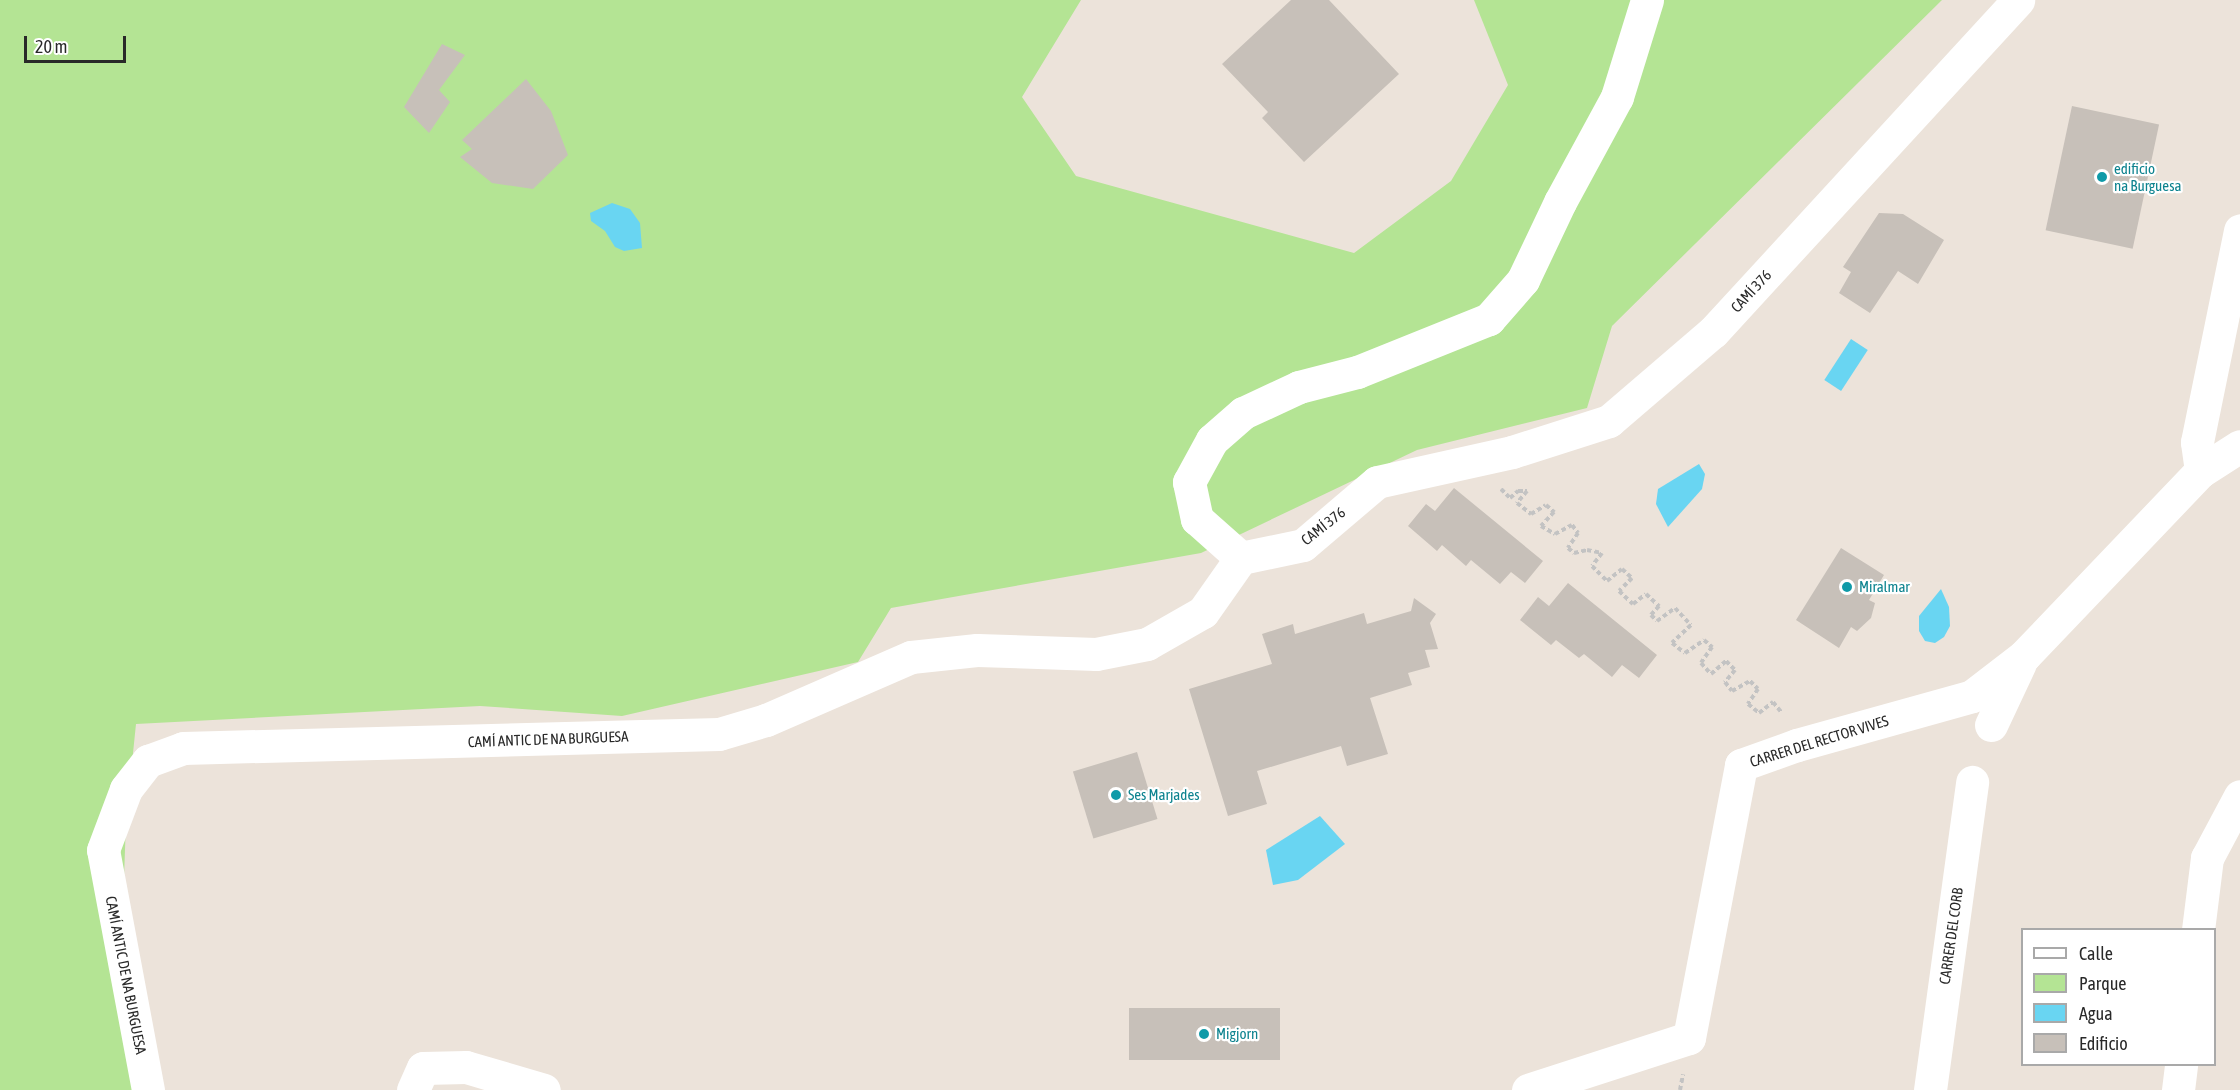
<!DOCTYPE html>
<html>
<head>
<meta charset="utf-8">
<style>
	body { margin:0 }
	#map { position:relative; width:2240px; height:1090px; overflow:hidden; background:#ece3da; font-family:"Asap Condensed",sans-serif }
	div>[style] { position:absolute }
	[style*='--x'] { left:calc(var(--x)*1px); top:calc(var(--y)*1px); width:calc(var(--w)*1px); rotate:calc(var(--a)*1deg) }
	.green>* { inset:0; background:#b4e494 }
	.water>* { inset:0; background:#69d5f2; transform-origin:0 0 }
	.building>* { inset:0; background:#c7c0b9; transform-origin:0 0 }
	.path>* { height:4px; margin-top:-2px; transform-origin:0; background:repeating-linear-gradient(90deg,#c3c3c3 0 4.5px,transparent 0 7.5px) }
	.minor>* { height:33px; margin:-16.5px; padding:0 16.5px; transform-origin:16.5px; border-radius:16.5px; background:#fff }
	.dots>* { width:16px; height:16px; translate:-50% -50%; box-sizing:border-box; border:3px solid #fff; border-radius:50% }
	span { translate:-50% -50%; white-space:nowrap; text-align:center; line-height:1.15; -webkit-text-stroke:4.5px #fff; paint-order:stroke }
	.culture-label { font-size:15px; color:#0d838f }
	.left { translate:0 -50%; text-align:left }
	.street-label { font-size:15px; color:#292929 }
	.legend { position:absolute; left:2021px; top:928px; width:195px; height:138px; box-sizing:border-box; background:#fff; border:2px solid #a9a9a9; margin:0; padding:8px 10px; list-style:none; font-size:18px; color:#292929 }
	.legend li { display:flex; align-items:center; gap:12px; height:30px }
	.legend b { width:30px; border:2px solid #a9a9a9 }
	.scale { position:absolute; left:24px; top:36px; width:102px; height:27px; box-sizing:border-box; border:3px solid #292929; border-top:0; padding-left:8px; font-size:18px; line-height:21px; white-space:nowrap; color:#292929; -webkit-text-stroke:4px #fff; paint-order:stroke }
</style>
</head>
<body>
<div id="map">
	<div class="green">
		<i style="clip-path:polygon(0 0,1081px 0,1022px 97px,1076px 176px,1354px 253px,1451px 181px,1508px 85px,1474px 0,1942px 0,1612px 326px,1587px 408px,1417px 450px,1201px 553px,891px 608px,858px 662px,622px 716px,480px 706px,136px 724px,126px 821px,123px 907px,156px 1090px,0 1090px)"></i>
	</div>
	<div class="water">
		<i style="clip-path:polygon(612px 203px,630px 209px,640px 223px,642px 248px,624px 251px,615px 247px,605px 231px,591px 221px,590px 213px)"></i>
		<i style="left:1851px;top:339px;width:20px;height:49px;rotate:33deg"></i>
		<i style="clip-path:polygon(1699px 464px,1705px 474px,1702px 489px,1668px 527px,1656px 504px,1658px 489px)"></i>
		<i style="clip-path:polygon(1941px 589px,1949px 607px,1950px 626px,1944px 637px,1935px 643px,1925px 641px,1919px 631px,1919px 616px)"></i>
		<i style="clip-path:polygon(1320px 816px,1345px 844px,1298px 880px,1273px 885px,1266px 850px)"></i>
	</div>
	<div class="building">
		<i style="clip-path:polygon(1291px 0,1329px 0,1399px 74px,1304px 162px,1262px 118px,1268px 112px,1222px 64px)"></i>
		<i style="clip-path:polygon(442px 44px,465px 55px,439px 90px,450px 102px,429px 133px,404px 107px)"></i>
		<i style="clip-path:polygon(526px 79px,551px 111px,568px 155px,533px 189px,492px 183px,460px 157px,472px 149px,462px 140px)"></i>
		<i style="left:2072px;top:106px;width:89px;height:127px;rotate:12deg"></i>
		<i style="clip-path:polygon(1879px 213px,1903px 214px,1944px 240px,1918px 284px,1898px 271px,1870px 313px,1839px 293px,1851px 272px,1843px 267px)"></i>
		<i style="clip-path:polygon(1454px 488px,1543px 561px,1525px 583px,1511px 572px,1500px 584px,1471px 560px,1466px 566px,1442px 545px,1437px 551px,1408px 526px,1426px 504px,1435px 511px)"></i>
		<i style="clip-path:polygon(1841px 548px,1884px 575px,1869px 600px,1875px 603px,1871px 618px,1857px 631px,1851px 627px,1839px 648px,1796px 620px)"></i>
		<i style="clip-path:polygon(1568px 583px,1657px 655px,1639px 678px,1622px 665px,1612px 677px,1584px 654px,1579px 658px,1556px 640px,1551px 645px,1520px 620px,1538px 597px,1549px 606px)"></i>
		<i style="clip-path:polygon(1414px 598px,1436px 614px,1430px 623px,1438px 649px,1425px 650px,1430px 667px,1408px 673px,1412px 685px,1370px 698px,1388px 754px,1347px 766px,1341px 746px,1257px 771px,1267px 804px,1228px 816px,1189px 689px,1272px 664px,1262px 634px,1293px 624px,1295px 634px,1364px 613px,1367px 624px,1411px 611px)"></i>
		<i style="left:1137px;top:752px;width:70px;height:67px;rotate:73deg"></i>
		<i style="left:1129px;top:1008px;width:151px;height:52px"></i>
	</div>
	<div class="path">
		<i style="--x:1501;--y:489;--w:13;--a:45"></i>
		<i style="--x:1510;--y:498;--w:11;--a:-41"></i>
		<i style="--x:1518;--y:491;--w:9;--a:0"></i>
		<i style="--x:1527;--y:491;--w:16;--a:130"></i>
		<i style="--x:1517;--y:503;--w:18;--a:38"></i>
		<i style="--x:1531;--y:514;--w:17;--a:-31"></i>
		<i style="--x:1546;--y:505;--w:11;--a:41"></i>
		<i style="--x:1554;--y:512;--w:19;--a:133"></i>
		<i style="--x:1541;--y:526;--w:16;--a:30"></i>
		<i style="--x:1555;--y:534;--w:19;--a:-28"></i>
		<i style="--x:1572;--y:525;--w:10;--a:53"></i>
		<i style="--x:1578;--y:533;--w:18;--a:124"></i>
		<i style="--x:1568;--y:548;--w:8;--a:40"></i>
		<i style="--x:1574;--y:553;--w:13;--a:-13"></i>
		<i style="--x:1587;--y:550;--w:15;--a:11"></i>
		<i style="--x:1602;--y:553;--w:16;--a:128"></i>
		<i style="--x:1592;--y:566;--w:21;--a:45"></i>
		<i style="--x:1607;--y:581;--w:19;--a:-39"></i>
		<i style="--x:1622;--y:569;--w:13;--a:42"></i>
		<i style="--x:1632;--y:578;--w:18;--a:135"></i>
		<i style="--x:1619;--y:591;--w:19;--a:43"></i>
		<i style="--x:1633;--y:604;--w:16;--a:-38"></i>
		<i style="--x:1646;--y:594;--w:18;--a:43"></i>
		<i style="--x:1659;--y:606;--w:12;--a:132"></i>
		<i style="--x:1651;--y:615;--w:8;--a:45"></i>
		<i style="--x:1657;--y:621;--w:22;--a:-36"></i>
		<i style="--x:1675;--y:608;--w:23;--a:47"></i>
		<i style="--x:1691;--y:625;--w:26;--a:137"></i>
		<i style="--x:1672;--y:643;--w:16;--a:38"></i>
		<i style="--x:1685;--y:653;--w:23;--a:-34"></i>
		<i style="--x:1704;--y:640;--w:11;--a:41"></i>
		<i style="--x:1712;--y:647;--w:19;--a:125"></i>
		<i style="--x:1701;--y:663;--w:15;--a:48"></i>
		<i style="--x:1711;--y:674;--w:20;--a:-41"></i>
		<i style="--x:1726;--y:661;--w:13;--a:45"></i>
		<i style="--x:1735;--y:670;--w:16;--a:130"></i>
		<i style="--x:1725;--y:682;--w:11;--a:52"></i>
		<i style="--x:1732;--y:691;--w:21;--a:-29"></i>
		<i style="--x:1750;--y:681;--w:11;--a:45"></i>
		<i style="--x:1758;--y:689;--w:18;--a:124"></i>
		<i style="--x:1748;--y:704;--w:14;--a:39"></i>
		<i style="--x:1759;--y:713;--w:18;--a:-38"></i>
		<i style="--x:1773;--y:702;--w:14;--a:51"></i>
		<i style="--x:1680;--y:1090;--w:16;--a:-79"></i>
	</div>
	<div class="minor">
		<i style="--x:1647;--y:0;--w:102;--a:107.2"></i>
		<i style="--x:1617;--y:97;--w:119;--a:118.5"></i>
		<i style="--x:1560;--y:202;--w:86;--a:115.4"></i>
		<i style="--x:1523;--y:280;--w:52;--a:131.1"></i>
		<i style="--x:1489;--y:319;--w:142;--a:158.1"></i>
		<i style="--x:1357;--y:372;--w:60;--a:165.5"></i>
		<i style="--x:1299;--y:387;--w:62;--a:155.1"></i>
		<i style="--x:1243;--y:413;--w:41;--a:138.9"></i>
		<i style="--x:1212;--y:440;--w:48;--a:118.7"></i>
		<i style="--x:1189;--y:482;--w:38;--a:78"></i>
		<i style="--x:1197;--y:519;--w:59;--a:41.6"></i>
		<i style="--x:1241;--y:558;--w:63;--a:-11.8"></i>
		<i style="--x:1303;--y:545;--w:97;--a:-40.4"></i>
		<i style="--x:1377;--y:482;--w:138;--a:-12.5"></i>
		<i style="--x:1512;--y:452;--w:102;--a:-17.7"></i>
		<i style="--x:1609;--y:421;--w:137;--a:-40.6"></i>
		<i style="--x:1713;--y:332;--w:451;--a:-47.4"></i>
		<i style="--x:2201;--y:471;--w:29;--a:-98"></i>
		<i style="--x:2197;--y:442;--w:216;--a:-78.5"></i>
		<i style="--x:1991;--y:725;--w:68;--a:-64.9"></i>
		<i style="--x:2198;--y:930;--w:73;--a:-82.9"></i>
		<i style="--x:2207;--y:858;--w:70;--a:-62"></i>
		<i style="--x:148;--y:1090;--w:244;--a:-100.6"></i>
		<i style="--x:103;--y:850;--w:65;--a:-69.3"></i>
		<i style="--x:126;--y:789;--w:36;--a:-52"></i>
		<i style="--x:148;--y:761;--w:37;--a:-20"></i>
		<i style="--x:183;--y:748;--w:536;--a:-1.5"></i>
		<i style="--x:719;--y:734;--w:49;--a:-16.6"></i>
		<i style="--x:766;--y:720;--w:158;--a:-23.5"></i>
		<i style="--x:911;--y:657;--w:66;--a:-6.1"></i>
		<i style="--x:977;--y:650;--w:119;--a:1.9"></i>
		<i style="--x:1096;--y:654;--w:52;--a:-11.1"></i>
		<i style="--x:1147;--y:644;--w:64;--a:-29.7"></i>
		<i style="--x:1203;--y:612;--w:66;--a:-54.9"></i>
		<i style="--x:413;--y:1090;--w:24;--a:-66"></i>
		<i style="--x:423;--y:1068;--w:43;--a:-1.3"></i>
		<i style="--x:466;--y:1067;--w:81;--a:16.4"></i>
		<i style="--x:1528;--y:1090;--w:169;--a:-17.9"></i>
		<i style="--x:1689;--y:1038;--w:278;--a:-79.2"></i>
		<i style="--x:1741;--y:765;--w:59;--a:-19.7"></i>
		<i style="--x:1797;--y:745;--w:182;--a:-15.6"></i>
		<i style="--x:1972;--y:696;--w:66;--a:-37.6"></i>
		<i style="--x:2024;--y:656;--w:256;--a:-46.3"></i>
		<i style="--x:2201;--y:471;--w:46;--a:-32.7"></i>
		<i style="--x:1930;--y:1090;--w:311;--a:-82.2"></i>
		<i style="--x:2178;--y:1090;--w:26;--a:-83"></i>
	</div>
	<div class="dots">
		<i style="left:2102px;top:177px;background:#0f9aa8"></i>
		<i style="left:1847px;top:587px;background:#0f9aa8"></i>
		<i style="left:1116px;top:795px;background:#0f9aa8"></i>
		<i style="left:1204px;top:1034px;background:#0f9aa8"></i>
	</div>
	<div class="culture-label">
		<span class="left" style="left:2114px;top:177px">edificio<br>na Burguesa</span>
		<span class="left" style="left:1859px;top:587px">Miralmar</span>
		<span class="left" style="left:1128px;top:795px">Ses Marjades</span>
		<span class="left" style="left:1216px;top:1034px">Migjorn</span>
	</div>
	<div class="street-label">
		<span style="left:1751px;top:291px;rotate:-47deg">CAMÍ 376</span>
		<span style="left:1323px;top:526px;rotate:-38deg">CAMÍ 376</span>
		<span style="left:548px;top:739px;rotate:-2deg">CAMÍ ANTIC DE NA BURGUESA</span>
		<span style="left:1819px;top:741px;rotate:-17deg">CARRER DEL RECTOR VIVES</span>
		<span style="left:1951px;top:936px;rotate:-82deg">CARRER DEL CORB</span>
		<span style="left:126px;top:975px;rotate:79deg">CAMÍ ANTIC DE NA BURGUESA</span>
	</div>
	<ul class="legend">
	<li><b style="height:8px;background:#fff"></b>Calle</li>
	<li><b style="height:16px;background:#b4e494"></b>Parque</li>
	<li><b style="height:16px;background:#69d5f2"></b>Agua</li>
	<li><b style="height:16px;background:#c7c0b9"></b>Edificio</li>
	</ul>
	<div class="scale">20 m</div>
</div>
</body>
</html>
